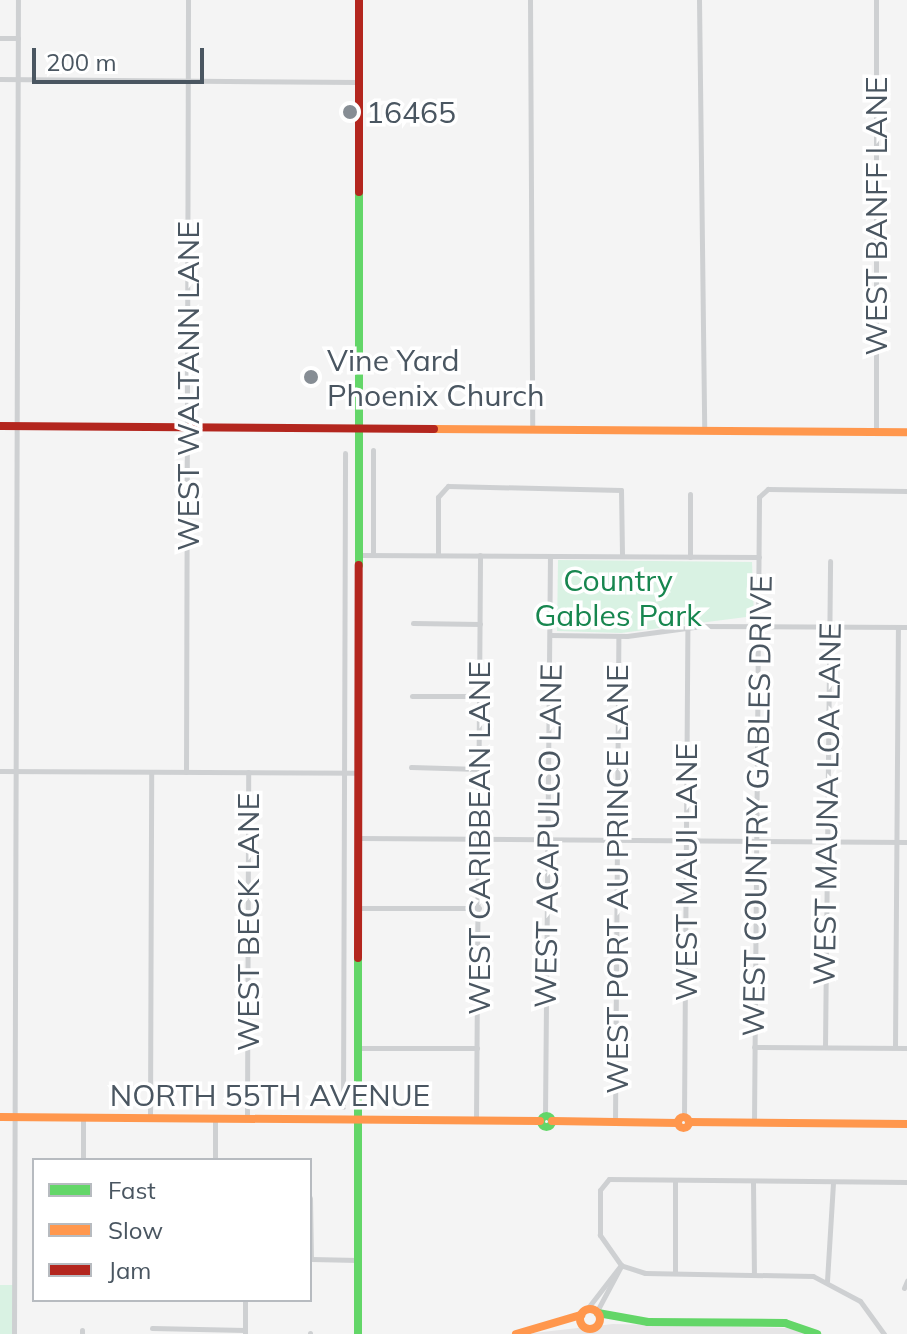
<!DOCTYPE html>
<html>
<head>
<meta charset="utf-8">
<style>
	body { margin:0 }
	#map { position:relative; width:907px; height:1334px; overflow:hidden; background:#f4f4f4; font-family:Mulish,sans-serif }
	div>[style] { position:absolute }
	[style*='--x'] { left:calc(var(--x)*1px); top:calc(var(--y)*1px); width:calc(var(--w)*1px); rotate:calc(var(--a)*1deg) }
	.education>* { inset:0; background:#e6e5e6 }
	.green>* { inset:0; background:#d9f2e3; transform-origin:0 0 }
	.street>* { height:5px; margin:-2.5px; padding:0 2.5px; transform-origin:2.5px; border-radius:2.5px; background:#ced0d2 }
	.fast>* { height:8px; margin:-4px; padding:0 4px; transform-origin:4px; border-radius:4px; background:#63d668 }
	.fast>.ring { margin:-4px; padding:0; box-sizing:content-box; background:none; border:8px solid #63d668; border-radius:50% }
	.slow>* { height:8px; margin:-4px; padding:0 4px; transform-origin:4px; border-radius:4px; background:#ff974d }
	.slow>.ring { margin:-4px; padding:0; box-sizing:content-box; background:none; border:8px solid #ff974d; border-radius:50% }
	.jam>* { height:8px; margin:-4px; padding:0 4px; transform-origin:4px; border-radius:4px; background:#b3261e }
	.dots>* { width:22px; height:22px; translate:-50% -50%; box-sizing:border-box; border:4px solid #fff; border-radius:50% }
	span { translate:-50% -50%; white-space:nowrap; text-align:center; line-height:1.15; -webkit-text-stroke:7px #fff; paint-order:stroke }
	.poi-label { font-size:30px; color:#4a5661 }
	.left { translate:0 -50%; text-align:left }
	.street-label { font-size:30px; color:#4a5661 }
	.park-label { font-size:30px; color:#17864f }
	.legend { position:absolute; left:32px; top:1158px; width:280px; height:144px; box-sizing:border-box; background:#fff; border:2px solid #b7bbc0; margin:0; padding:10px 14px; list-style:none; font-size:24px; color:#4a5661 }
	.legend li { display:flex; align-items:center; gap:16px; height:40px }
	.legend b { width:40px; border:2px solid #b7bbc0 }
	.scale { position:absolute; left:32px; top:48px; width:172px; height:36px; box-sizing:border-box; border:4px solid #4a5661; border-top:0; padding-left:10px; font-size:24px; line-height:28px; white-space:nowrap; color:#4a5661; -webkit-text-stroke:6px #fff; paint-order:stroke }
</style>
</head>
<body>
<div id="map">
	<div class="education">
		<i style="clip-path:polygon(613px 1324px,787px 1328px,809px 1334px,525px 1334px)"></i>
	</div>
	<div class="green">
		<i style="clip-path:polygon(558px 560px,752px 562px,754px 616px,621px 633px,557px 631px)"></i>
		<i style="left:0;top:1285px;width:14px;height:49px"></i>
	</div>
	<div class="street">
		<i style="--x:530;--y:0;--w:429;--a:89.7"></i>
		<i style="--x:699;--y:0;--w:431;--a:89.3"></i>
		<i style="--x:876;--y:0;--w:431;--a:90"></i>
		<i style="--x:0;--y:38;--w:18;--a:0"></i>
		<i style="--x:0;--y:79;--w:358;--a:0.5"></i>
		<i style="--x:373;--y:450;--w:105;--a:90"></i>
		<i style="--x:690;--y:494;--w:63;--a:90"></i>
		<i style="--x:360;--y:555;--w:399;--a:0.3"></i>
		<i style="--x:438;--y:555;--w:58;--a:-90"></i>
		<i style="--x:438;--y:497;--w:15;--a:-48"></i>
		<i style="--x:448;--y:486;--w:173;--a:1.3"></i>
		<i style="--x:621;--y:490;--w:66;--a:89.1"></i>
		<i style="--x:413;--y:623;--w:67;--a:0.9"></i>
		<i style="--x:550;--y:635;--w:77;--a:0.7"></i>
		<i style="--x:627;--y:636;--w:75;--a:-7.7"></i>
		<i style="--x:701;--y:626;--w:206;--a:0.3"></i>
		<i style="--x:412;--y:696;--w:67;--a:0"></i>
		<i style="--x:411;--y:767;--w:68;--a:1.7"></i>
		<i style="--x:0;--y:771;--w:358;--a:0.3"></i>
		<i style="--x:186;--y:772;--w:772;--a:-89.85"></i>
		<i style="--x:359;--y:838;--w:548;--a:0.42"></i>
		<i style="--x:359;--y:908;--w:120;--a:0"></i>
		<i style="--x:754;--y:1047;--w:153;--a:0.4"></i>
		<i style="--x:825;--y:1047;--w:486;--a:-89.4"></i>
		<i style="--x:895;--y:1047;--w:420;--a:-89.6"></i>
		<i style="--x:359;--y:1048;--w:118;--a:0"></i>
		<i style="--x:343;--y:1107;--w:654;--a:-89.82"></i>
		<i style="--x:545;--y:1115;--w:559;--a:-89.49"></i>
		<i style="--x:684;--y:1117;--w:490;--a:-89.6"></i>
		<i style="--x:150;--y:1118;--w:346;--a:-89.8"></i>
		<i style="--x:247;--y:1119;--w:347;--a:-89.8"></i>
		<i style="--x:476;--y:1120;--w:565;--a:-89.59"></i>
		<i style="--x:615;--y:1122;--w:486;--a:-89.6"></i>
		<i style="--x:754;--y:1123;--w:626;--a:-89.54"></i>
		<i style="--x:759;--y:497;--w:12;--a:-42"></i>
		<i style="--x:768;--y:489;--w:139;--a:0.8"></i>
		<i style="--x:83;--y:1160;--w:42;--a:-90"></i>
		<i style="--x:215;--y:1160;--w:41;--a:-90"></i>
		<i style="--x:753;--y:1182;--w:91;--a:89.4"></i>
		<i style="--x:310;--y:1198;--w:61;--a:89.1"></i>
		<i style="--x:311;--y:1259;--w:47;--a:1.2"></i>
		<i style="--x:675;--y:1273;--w:92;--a:-90"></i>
		<i style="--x:827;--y:1281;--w:99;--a:-86.5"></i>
		<i style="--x:904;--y:1288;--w:8;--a:-67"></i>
		<i style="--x:587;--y:1309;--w:56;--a:-52.3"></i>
		<i style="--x:597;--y:1311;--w:51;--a:-61.9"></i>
		<i style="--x:152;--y:1328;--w:93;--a:1.2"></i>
		<i style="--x:82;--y:1330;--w:4;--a:90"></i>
		<i style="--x:310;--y:1333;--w:1;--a:90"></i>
		<i style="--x:14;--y:1334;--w:1334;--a:-89.83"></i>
		<i style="--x:245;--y:1334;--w:34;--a:-90"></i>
		<i style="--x:884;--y:1334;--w:41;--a:-126"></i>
		<i style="--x:860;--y:1301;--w:53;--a:-152"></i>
		<i style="--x:813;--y:1276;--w:168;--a:-179"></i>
		<i style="--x:645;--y:1273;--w:25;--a:-162"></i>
		<i style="--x:621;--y:1265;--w:37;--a:-125"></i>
		<i style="--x:600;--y:1235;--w:45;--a:-90"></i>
		<i style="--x:600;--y:1190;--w:14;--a:-51"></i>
		<i style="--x:609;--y:1179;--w:298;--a:0.6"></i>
	</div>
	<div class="fast">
		<i style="--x:359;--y:565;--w:373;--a:-90"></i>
		<i class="ring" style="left:540.5px;top:1115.5px;width:3px;height:3px"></i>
		<i style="--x:598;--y:1313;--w:51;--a:10.2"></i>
		<i style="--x:648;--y:1322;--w:137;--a:0.4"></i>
		<i style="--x:785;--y:1323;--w:34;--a:19"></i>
		<i style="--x:358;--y:1334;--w:376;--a:-90"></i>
	</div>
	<div class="slow">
		<i style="--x:434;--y:429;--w:473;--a:0.4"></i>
		<i class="ring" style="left:677.5px;top:1116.5px;width:3px;height:3px"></i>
		<i style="--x:0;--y:1117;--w:540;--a:0.42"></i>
		<i style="--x:552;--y:1121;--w:126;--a:0.9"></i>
		<i style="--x:689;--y:1122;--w:218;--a:0.5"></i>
		<i class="ring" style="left:580px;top:1309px;width:12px;height:12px"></i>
		<i style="--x:516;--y:1334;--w:68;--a:-16.3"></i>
	</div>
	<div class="jam">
		<i style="--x:359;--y:192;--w:192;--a:-90"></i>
		<i style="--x:0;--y:426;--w:434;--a:0.4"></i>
		<i style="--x:358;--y:958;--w:393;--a:-89.9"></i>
	</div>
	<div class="dots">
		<i style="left:350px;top:112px;background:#868d94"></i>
		<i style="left:311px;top:377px;background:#868d94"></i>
	</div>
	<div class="poi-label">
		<span class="left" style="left:366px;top:112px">16465</span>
		<span class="left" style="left:327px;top:377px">Vine Yard<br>Phoenix Church</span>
	</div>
	<div class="street-label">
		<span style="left:876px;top:216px;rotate:-90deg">WEST BANFF LANE</span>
		<span style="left:188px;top:386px;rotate:-90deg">WEST WALTANN LANE</span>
		<span style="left:827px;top:804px;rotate:-89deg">WEST MAUNA LOA LANE</span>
		<span style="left:757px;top:806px;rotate:-89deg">WEST COUNTRY GABLES DRIVE</span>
		<span style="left:548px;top:836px;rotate:-89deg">WEST ACAPULCO LANE</span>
		<span style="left:479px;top:838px;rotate:-90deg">WEST CARIBBEAN LANE</span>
		<span style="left:686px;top:872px;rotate:-90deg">WEST MAUI LANE</span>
		<span style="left:617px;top:879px;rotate:-90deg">WEST PORT AU PRINCE LANE</span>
		<span style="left:248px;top:922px;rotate:-90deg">WEST BECK LANE</span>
		<span style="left:270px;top:1095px">NORTH 55TH AVENUE</span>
	</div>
	<div class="park-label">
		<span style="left:618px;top:597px">Country<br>Gables Park</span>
	</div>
	<ul class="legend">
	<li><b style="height:10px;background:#63d668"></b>Fast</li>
	<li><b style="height:10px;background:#ff974d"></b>Slow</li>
	<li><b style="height:10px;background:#b3261e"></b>Jam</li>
	</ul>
	<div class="scale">200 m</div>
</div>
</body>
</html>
